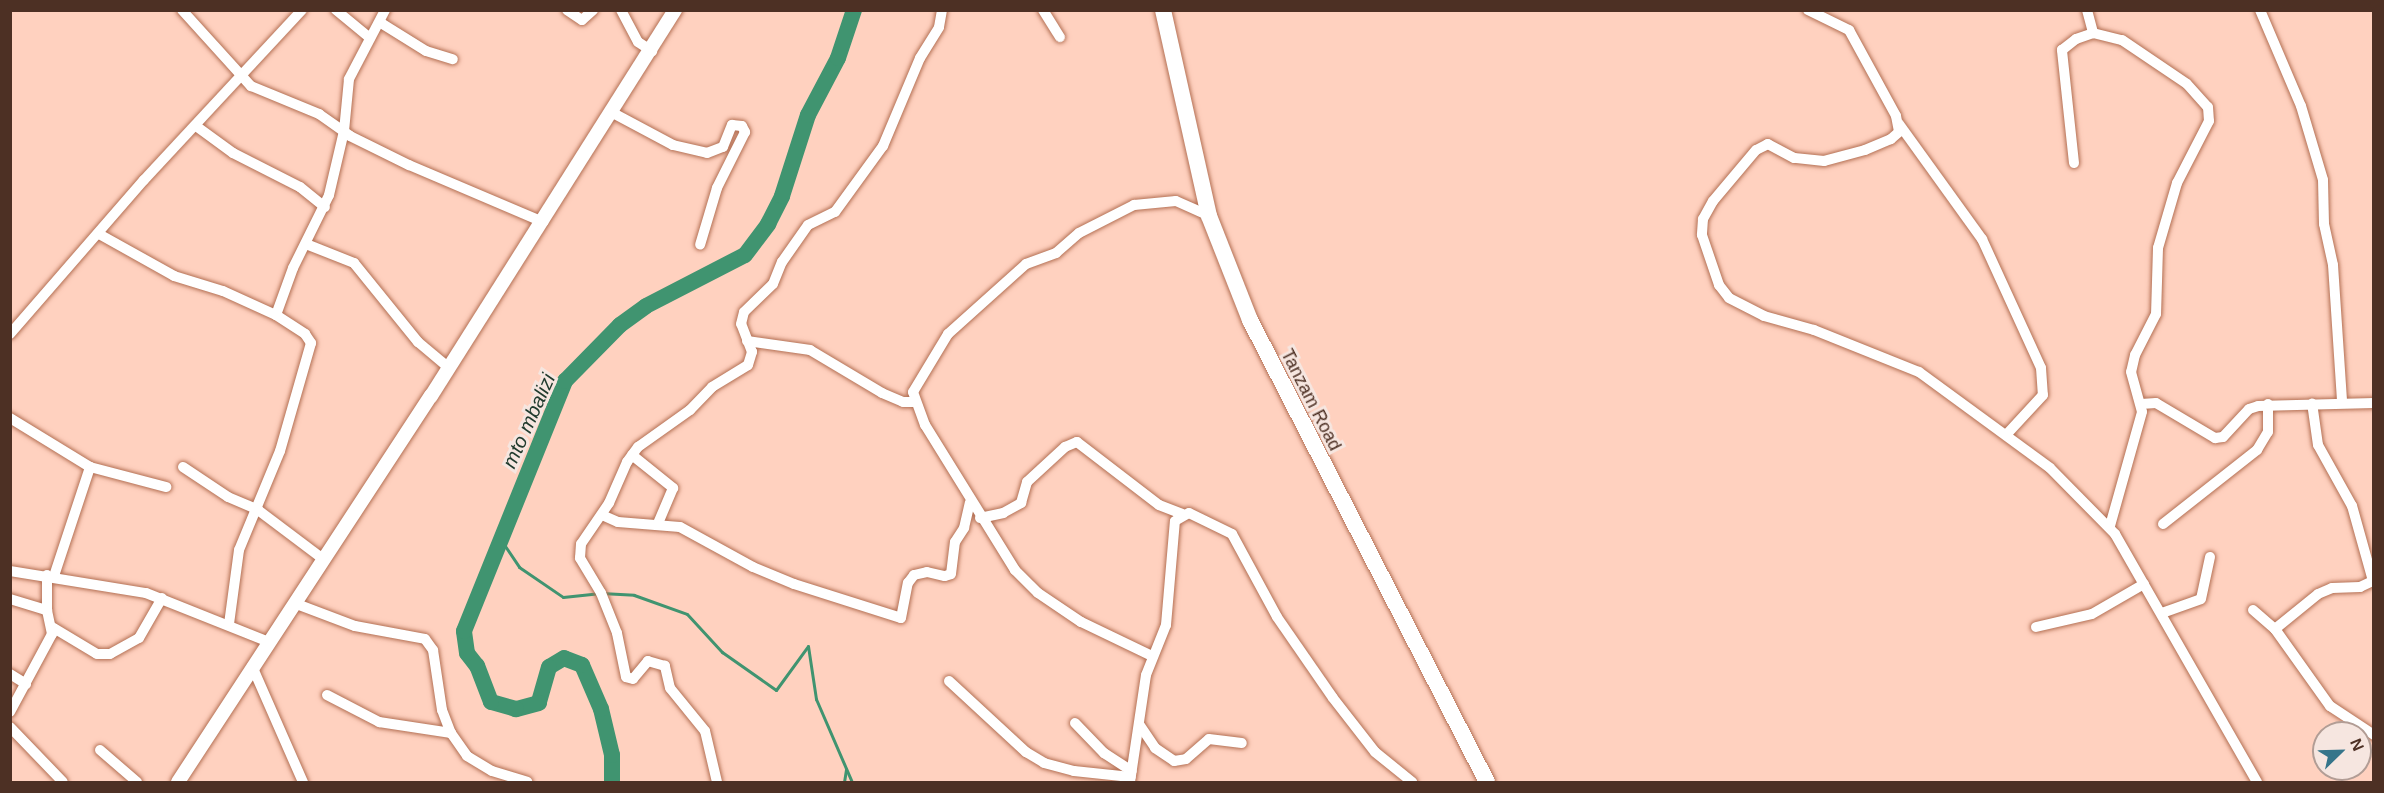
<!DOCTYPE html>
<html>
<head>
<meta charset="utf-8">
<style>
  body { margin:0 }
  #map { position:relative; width:2384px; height:793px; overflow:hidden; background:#ffd1bf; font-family:Arial,sans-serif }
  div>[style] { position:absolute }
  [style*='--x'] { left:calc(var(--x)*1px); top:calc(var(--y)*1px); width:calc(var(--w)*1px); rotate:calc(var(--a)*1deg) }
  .stream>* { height:3px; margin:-1.5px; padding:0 1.5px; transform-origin:1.5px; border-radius:1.5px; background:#409470 }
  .river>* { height:16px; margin:-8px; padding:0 8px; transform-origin:8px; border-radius:8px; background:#409470 }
  .roads { filter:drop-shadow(0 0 2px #b47054) drop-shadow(0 0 2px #b47054) }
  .minor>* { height:10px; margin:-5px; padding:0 5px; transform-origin:5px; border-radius:5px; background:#fff }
  .major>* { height:14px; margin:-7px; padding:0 7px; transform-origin:7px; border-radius:7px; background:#fff }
  .highway>* { height:16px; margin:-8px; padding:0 8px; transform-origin:8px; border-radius:8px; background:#fff }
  span { translate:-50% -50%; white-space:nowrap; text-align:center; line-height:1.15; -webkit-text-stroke:6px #f6e6e0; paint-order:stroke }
  .street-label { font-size:18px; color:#4d3024 }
  .water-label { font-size:20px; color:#213b2e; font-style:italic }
  .frame { position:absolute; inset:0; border:12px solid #4d3024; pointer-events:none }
  .north { position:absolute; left:2312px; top:721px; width:60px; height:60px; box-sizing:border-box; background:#f6e6e0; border:2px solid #b29d95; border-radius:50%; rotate:67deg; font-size:16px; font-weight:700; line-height:24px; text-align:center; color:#4d3024 }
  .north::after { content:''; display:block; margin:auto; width:21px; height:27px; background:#36758a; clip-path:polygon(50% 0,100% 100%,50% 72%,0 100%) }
</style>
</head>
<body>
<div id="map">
  <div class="stream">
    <i style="--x:499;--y:537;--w:36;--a:56"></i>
    <i style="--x:519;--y:567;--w:53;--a:34.3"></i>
    <i style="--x:563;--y:597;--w:38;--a:-6"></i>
    <i style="--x:601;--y:593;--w:33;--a:3"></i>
    <i style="--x:634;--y:595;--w:56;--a:19.7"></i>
    <i style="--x:687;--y:614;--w:52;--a:47.4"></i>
    <i style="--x:722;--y:652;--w:66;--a:35.1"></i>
    <i style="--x:776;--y:690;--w:54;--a:-54"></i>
    <i style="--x:808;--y:646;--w:54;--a:81.4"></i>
    <i style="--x:816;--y:699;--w:90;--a:66.6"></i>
    <i style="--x:844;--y:782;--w:13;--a:-81"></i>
  </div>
  <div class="river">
    <i style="--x:612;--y:782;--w:27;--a:-90"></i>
    <i style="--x:612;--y:755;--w:47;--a:-103.4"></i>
    <i style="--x:601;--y:709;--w:48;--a:-113.4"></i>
    <i style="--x:582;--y:665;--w:19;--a:-159"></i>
    <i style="--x:564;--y:658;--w:17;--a:149"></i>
    <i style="--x:549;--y:667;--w:37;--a:106"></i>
    <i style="--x:539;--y:703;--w:24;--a:165"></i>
    <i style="--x:516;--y:709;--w:26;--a:-164"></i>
    <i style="--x:491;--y:702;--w:39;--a:-111"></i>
    <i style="--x:477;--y:666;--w:16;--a:-128"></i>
    <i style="--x:467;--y:653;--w:22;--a:-98"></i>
    <i style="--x:464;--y:631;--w:270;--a:-68"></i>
    <i style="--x:565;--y:381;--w:78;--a:-45.5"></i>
    <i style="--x:620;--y:325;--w:32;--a:-36"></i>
    <i style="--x:646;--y:306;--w:111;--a:-27.3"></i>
    <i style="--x:745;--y:255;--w:39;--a:-53"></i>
    <i style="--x:768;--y:224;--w:31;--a:-63"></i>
    <i style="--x:782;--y:196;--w:85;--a:-72.2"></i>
    <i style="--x:808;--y:115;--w:64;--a:-62.2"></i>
    <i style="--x:838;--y:58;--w:51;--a:-71.6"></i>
  </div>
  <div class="roads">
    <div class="minor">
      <i style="--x:182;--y:10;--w:103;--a:47.8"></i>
      <i style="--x:251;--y:86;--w:74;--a:22.4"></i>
      <i style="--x:319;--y:114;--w:38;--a:35"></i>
      <i style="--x:350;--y:136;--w:66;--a:26.2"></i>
      <i style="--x:409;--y:165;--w:146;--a:23"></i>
      <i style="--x:336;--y:10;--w:44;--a:39.5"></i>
      <i style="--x:567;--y:10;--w:18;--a:34"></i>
      <i style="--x:582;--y:20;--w:15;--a:-42"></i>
      <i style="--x:621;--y:10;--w:36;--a:62"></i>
      <i style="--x:638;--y:42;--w:17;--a:33"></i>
      <i style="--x:1043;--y:10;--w:32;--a:58"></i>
      <i style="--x:1808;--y:10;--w:46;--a:26"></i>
      <i style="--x:1849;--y:30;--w:98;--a:61.3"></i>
      <i style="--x:1896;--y:116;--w:16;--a:79"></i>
      <i style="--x:1899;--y:132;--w:11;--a:139"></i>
      <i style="--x:1891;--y:139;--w:28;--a:157"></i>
      <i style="--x:1865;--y:150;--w:42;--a:165"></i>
      <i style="--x:1824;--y:161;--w:30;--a:-174"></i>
      <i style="--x:1794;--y:158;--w:30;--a:-152"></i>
      <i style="--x:1768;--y:144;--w:13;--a:153"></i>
      <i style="--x:1756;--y:150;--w:67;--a:130.1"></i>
      <i style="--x:1713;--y:201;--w:21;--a:119"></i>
      <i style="--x:1703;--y:219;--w:16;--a:94"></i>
      <i style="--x:1702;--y:235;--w:53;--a:71.2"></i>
      <i style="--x:1719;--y:285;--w:16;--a:52"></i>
      <i style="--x:1729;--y:298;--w:39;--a:27"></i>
      <i style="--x:1764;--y:316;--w:52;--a:15.6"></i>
      <i style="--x:1814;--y:330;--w:113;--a:21.8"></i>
      <i style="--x:1919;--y:372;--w:162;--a:36.2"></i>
      <i style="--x:2050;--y:468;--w:93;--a:45.4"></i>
      <i style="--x:2115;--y:534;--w:286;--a:60.2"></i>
      <i style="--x:2087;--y:10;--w:24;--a:75"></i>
      <i style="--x:2260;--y:10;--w:104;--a:66.9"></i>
      <i style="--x:2301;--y:106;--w:77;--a:73.4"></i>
      <i style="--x:2323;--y:180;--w:44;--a:88.7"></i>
      <i style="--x:2324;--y:224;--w:42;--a:77.6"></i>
      <i style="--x:2333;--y:265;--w:136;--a:86.2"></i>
      <i style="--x:381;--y:23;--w:53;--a:31.9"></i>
      <i style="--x:426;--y:51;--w:28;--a:17"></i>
      <i style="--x:613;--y:113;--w:68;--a:28.1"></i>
      <i style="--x:673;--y:145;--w:35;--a:13"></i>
      <i style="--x:707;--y:153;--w:17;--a:-21"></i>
      <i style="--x:723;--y:147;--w:24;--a:-68"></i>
      <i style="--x:732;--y:125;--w:10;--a:6"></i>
      <i style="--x:742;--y:126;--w:7;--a:63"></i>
      <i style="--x:745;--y:132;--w:63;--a:116.6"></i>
      <i style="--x:717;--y:188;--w:59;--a:106.6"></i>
      <i style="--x:1899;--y:124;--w:142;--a:54.2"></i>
      <i style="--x:1982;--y:239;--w:142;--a:65.4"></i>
      <i style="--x:2041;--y:368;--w:27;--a:86"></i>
      <i style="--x:2043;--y:395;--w:53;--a:132.7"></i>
      <i style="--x:196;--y:126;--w:46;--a:36.1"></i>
      <i style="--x:233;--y:153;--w:75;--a:26.9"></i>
      <i style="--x:300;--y:187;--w:32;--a:39"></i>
      <i style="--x:2074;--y:163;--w:114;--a:-96.1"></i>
      <i style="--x:2062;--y:50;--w:18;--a:-38"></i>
      <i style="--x:2076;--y:39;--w:18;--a:-19"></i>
      <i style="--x:2093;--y:33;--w:30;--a:14"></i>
      <i style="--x:2122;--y:40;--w:78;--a:34.1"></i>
      <i style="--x:2187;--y:84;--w:31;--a:48"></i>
      <i style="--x:2208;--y:107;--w:14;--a:86"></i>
      <i style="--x:2209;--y:121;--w:70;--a:117.3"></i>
      <i style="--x:2177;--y:183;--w:68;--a:106.3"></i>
      <i style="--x:2158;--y:248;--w:66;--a:91.7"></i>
      <i style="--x:2156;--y:314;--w:46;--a:117.1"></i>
      <i style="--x:2135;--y:355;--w:17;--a:103"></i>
      <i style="--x:2131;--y:372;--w:41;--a:74.6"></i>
      <i style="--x:2142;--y:412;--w:118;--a:105.7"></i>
      <i style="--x:99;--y:234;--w:86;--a:29.2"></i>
      <i style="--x:174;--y:276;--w:51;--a:17"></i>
      <i style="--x:223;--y:291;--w:58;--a:24.4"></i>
      <i style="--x:276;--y:315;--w:35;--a:33"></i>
      <i style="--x:305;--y:334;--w:11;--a:56"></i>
      <i style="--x:311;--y:343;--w:112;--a:106"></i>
      <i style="--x:280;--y:451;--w:107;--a:112.5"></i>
      <i style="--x:239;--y:550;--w:75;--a:97.7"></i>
      <i style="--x:306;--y:244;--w:52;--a:21.6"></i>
      <i style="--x:354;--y:263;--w:102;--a:51"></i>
      <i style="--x:418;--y:342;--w:40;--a:40"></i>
      <i style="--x:276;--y:315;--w:50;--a:-70.1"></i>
      <i style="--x:293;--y:268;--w:81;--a:-63.7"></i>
      <i style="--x:329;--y:195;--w:66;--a:-76.8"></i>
      <i style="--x:344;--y:131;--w:52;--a:-84.5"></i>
      <i style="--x:349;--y:79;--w:78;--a:-62.4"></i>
      <i style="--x:10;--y:334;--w:204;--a:-49"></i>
      <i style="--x:144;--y:180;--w:232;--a:-47.1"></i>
      <i style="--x:747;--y:341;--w:64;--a:8.1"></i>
      <i style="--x:810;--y:350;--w:84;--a:30.8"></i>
      <i style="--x:882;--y:393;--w:23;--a:23"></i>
      <i style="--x:903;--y:402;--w:12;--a:0"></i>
      <i style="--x:2141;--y:404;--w:15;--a:-4"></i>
      <i style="--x:2156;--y:403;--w:69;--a:30.7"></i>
      <i style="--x:2215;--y:438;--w:8;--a:-7"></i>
      <i style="--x:2223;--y:437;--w:38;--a:-47"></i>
      <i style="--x:2249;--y:409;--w:9;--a:-18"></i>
      <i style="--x:2258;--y:406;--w:116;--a:-1.5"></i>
      <i style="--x:10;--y:418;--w:94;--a:31.5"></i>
      <i style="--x:90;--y:467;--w:79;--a:14.7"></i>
      <i style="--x:632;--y:455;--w:53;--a:38.8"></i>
      <i style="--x:673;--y:488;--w:38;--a:113"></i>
      <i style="--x:183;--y:467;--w:54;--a:33.7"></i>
      <i style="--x:228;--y:497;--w:33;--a:23"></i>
      <i style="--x:258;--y:510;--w:81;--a:37"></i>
      <i style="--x:602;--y:515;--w:17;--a:24"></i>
      <i style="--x:618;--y:522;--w:62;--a:4.6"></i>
      <i style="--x:680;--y:527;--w:83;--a:28.7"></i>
      <i style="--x:753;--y:567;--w:44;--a:22.5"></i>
      <i style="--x:794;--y:584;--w:112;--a:17.6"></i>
      <i style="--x:901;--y:618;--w:36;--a:-79"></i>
      <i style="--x:908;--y:583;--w:10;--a:-53"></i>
      <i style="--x:914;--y:575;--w:13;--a:-13"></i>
      <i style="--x:927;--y:572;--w:18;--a:13"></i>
      <i style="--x:945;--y:576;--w:6;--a:-18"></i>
      <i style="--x:951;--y:574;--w:32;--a:-83"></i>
      <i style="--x:955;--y:542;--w:17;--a:-57"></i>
      <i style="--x:964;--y:528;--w:26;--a:-77"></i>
      <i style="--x:980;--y:518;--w:24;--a:-12"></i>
      <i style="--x:1003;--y:513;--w:21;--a:-29"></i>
      <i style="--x:1021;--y:503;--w:22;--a:-74"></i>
      <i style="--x:1027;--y:482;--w:52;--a:-42.6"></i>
      <i style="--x:1065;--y:447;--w:13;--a:-23"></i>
      <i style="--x:1077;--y:442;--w:103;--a:37.5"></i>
      <i style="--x:1159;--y:505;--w:25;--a:21"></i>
      <i style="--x:2163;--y:524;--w:120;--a:-38.2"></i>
      <i style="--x:2257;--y:450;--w:21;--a:-59"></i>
      <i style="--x:2268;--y:432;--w:28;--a:-90"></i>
      <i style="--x:10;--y:571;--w:138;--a:9.2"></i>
      <i style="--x:146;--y:593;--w:132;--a:21.7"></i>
      <i style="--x:54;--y:576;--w:115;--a:-71.7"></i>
      <i style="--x:10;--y:599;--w:39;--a:17"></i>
      <i style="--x:294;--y:603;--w:65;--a:20.7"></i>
      <i style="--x:355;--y:626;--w:71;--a:10.5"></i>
      <i style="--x:425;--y:639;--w:14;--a:54"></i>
      <i style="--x:433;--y:650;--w:61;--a:81.5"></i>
      <i style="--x:442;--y:710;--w:25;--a:69"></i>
      <i style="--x:451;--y:733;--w:28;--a:55"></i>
      <i style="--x:467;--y:756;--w:29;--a:31"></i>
      <i style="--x:492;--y:771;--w:37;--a:17"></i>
      <i style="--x:2253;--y:610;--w:29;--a:41"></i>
      <i style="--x:2275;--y:629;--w:95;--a:54.5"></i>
      <i style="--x:2330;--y:706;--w:53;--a:33.4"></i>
      <i style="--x:2162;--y:613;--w:41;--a:-19.7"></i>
      <i style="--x:2201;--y:599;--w:43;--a:-77.9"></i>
      <i style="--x:52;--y:627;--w:52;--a:31"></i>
      <i style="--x:97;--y:654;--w:13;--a:0"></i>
      <i style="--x:110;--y:654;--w:33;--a:-29"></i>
      <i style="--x:139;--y:638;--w:46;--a:-60.1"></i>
      <i style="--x:2036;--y:627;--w:57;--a:-13.1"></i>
      <i style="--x:2092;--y:614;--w:60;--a:-30"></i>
      <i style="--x:2275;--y:629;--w:55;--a:-39.1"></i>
      <i style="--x:2318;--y:594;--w:15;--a:-23"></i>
      <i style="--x:2332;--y:588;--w:28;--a:-2"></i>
      <i style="--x:2360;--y:587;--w:14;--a:-25"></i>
      <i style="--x:2373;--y:581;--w:78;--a:-105.6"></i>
      <i style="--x:2352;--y:506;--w:70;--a:-119.1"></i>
      <i style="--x:2318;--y:445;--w:42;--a:-98.1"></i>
      <i style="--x:1152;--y:656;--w:79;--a:-154.4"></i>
      <i style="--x:1081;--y:622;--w:52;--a:-146"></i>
      <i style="--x:1038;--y:593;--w:33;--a:-135"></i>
      <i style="--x:1015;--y:570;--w:171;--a:-121.8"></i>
      <i style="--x:925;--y:425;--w:35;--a:-110"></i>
      <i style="--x:913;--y:392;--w:68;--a:-58.9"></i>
      <i style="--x:948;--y:334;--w:105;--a:-41.9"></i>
      <i style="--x:1026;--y:264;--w:32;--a:-20"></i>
      <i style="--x:1056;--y:253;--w:30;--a:-41"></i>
      <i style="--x:1079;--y:233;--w:62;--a:-27"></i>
      <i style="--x:1134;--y:205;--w:42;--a:-5.4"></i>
      <i style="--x:1176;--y:201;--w:36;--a:24"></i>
      <i style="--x:252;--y:666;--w:127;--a:66.3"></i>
      <i style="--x:10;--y:674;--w:19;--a:32"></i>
      <i style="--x:949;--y:681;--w:105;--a:42.7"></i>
      <i style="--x:1026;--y:752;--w:21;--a:31"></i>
      <i style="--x:1044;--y:763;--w:31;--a:15"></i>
      <i style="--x:1074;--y:771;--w:57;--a:6"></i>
      <i style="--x:327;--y:695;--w:59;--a:27.4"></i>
      <i style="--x:379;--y:722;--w:73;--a:8.7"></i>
      <i style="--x:10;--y:712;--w:89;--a:-61.7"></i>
      <i style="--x:52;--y:634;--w:25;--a:-102"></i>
      <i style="--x:47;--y:610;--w:35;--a:-90"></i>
      <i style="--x:1075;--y:723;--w:42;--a:46"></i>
      <i style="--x:1104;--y:753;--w:33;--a:33"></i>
      <i style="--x:1139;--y:724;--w:29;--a:56"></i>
      <i style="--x:1155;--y:748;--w:23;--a:34"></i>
      <i style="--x:1174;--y:761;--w:12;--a:-9"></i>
      <i style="--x:1186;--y:759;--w:30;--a:-41"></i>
      <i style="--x:1209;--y:739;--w:33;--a:7"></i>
      <i style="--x:10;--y:727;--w:76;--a:46.1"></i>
      <i style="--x:100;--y:750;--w:49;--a:40.9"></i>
      <i style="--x:717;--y:782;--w:52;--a:-103.2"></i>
      <i style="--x:705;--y:731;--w:55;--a:-129.1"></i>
      <i style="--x:670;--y:688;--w:23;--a:-103"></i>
      <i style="--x:665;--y:666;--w:18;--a:-164"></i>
      <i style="--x:648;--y:661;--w:23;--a:130"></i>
      <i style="--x:633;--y:679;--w:7;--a:-164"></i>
      <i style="--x:626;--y:677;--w:45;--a:-101.6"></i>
      <i style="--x:617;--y:633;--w:43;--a:-111.8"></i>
      <i style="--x:601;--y:593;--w:41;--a:-121"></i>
      <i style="--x:580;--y:558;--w:14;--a:-86"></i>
      <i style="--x:581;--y:544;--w:50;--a:-55.7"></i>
      <i style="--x:609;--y:503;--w:45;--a:-66.3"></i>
      <i style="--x:627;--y:462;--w:19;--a:-54"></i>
      <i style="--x:638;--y:447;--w:64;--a:-35.4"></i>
      <i style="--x:690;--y:410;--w:32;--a:-46"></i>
      <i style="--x:712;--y:387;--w:42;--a:-31.4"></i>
      <i style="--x:748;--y:365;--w:14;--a:-73"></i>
      <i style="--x:752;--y:352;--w:30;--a:-111"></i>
      <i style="--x:741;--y:324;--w:12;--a:-76"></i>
      <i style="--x:744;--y:312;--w:40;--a:-44"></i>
      <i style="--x:773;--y:284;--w:24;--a:-68"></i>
      <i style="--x:782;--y:262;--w:45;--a:-54.9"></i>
      <i style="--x:808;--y:225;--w:30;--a:-26"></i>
      <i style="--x:835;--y:212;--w:82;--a:-54"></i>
      <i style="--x:883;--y:146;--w:95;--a:-67.2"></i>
      <i style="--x:920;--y:58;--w:36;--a:-58"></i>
      <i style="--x:939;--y:27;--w:17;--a:-80"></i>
      <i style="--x:1130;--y:782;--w:108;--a:-81.5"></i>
      <i style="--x:1146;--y:675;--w:54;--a:-68.2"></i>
      <i style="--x:1166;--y:625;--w:104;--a:-85.1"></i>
      <i style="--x:1175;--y:521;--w:16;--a:-30"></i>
      <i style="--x:1189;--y:513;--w:48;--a:26"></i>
      <i style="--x:1232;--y:534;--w:94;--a:61.5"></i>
      <i style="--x:1277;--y:617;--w:98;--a:55.3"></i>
      <i style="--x:1333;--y:698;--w:68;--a:52.1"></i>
      <i style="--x:1375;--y:752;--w:48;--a:39"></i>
    </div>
    <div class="major">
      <i style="--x:178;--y:782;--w:462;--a:-56.8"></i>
      <i style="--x:431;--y:396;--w:457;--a:-57.7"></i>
    </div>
    <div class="highway">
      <i style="--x:1163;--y:10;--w:211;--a:77.4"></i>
      <i style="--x:1209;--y:216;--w:112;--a:68.5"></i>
      <i style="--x:1250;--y:320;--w:519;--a:62.84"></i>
    </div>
  </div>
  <div class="street-label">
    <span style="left:1311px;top:400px;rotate:63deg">Tanzam Road</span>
  </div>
  <div class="water-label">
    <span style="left:529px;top:421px;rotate:-66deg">mto mbalizi</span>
  </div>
  <div class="frame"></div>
  <div class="north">N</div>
</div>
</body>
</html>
